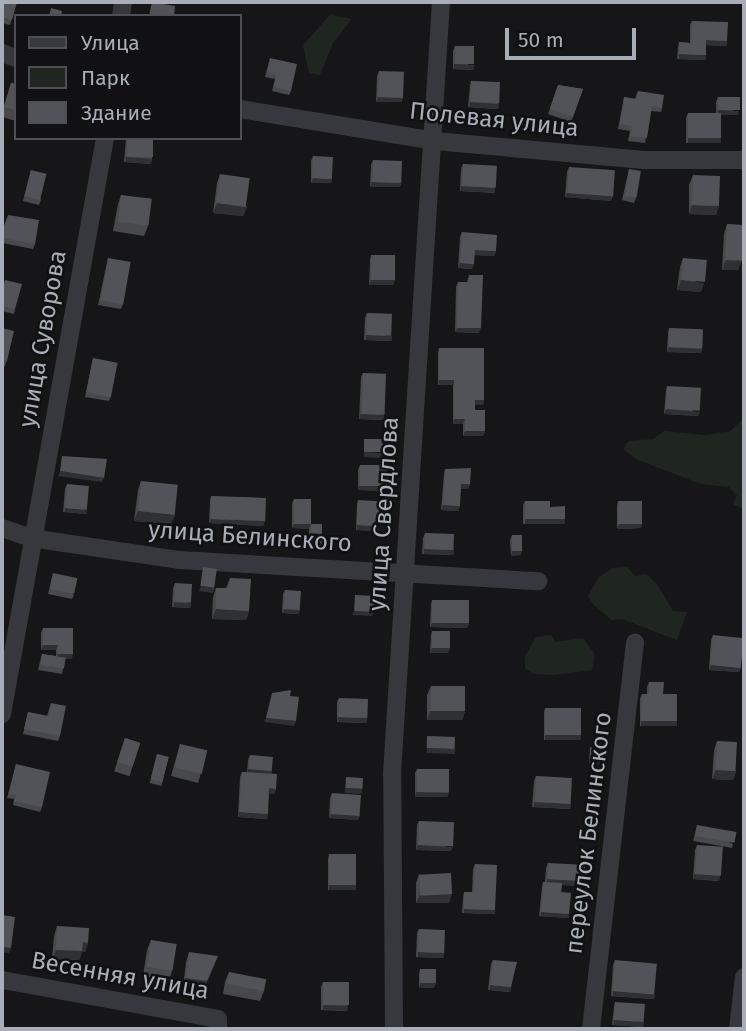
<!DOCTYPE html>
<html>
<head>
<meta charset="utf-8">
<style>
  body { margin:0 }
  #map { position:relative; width:746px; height:1031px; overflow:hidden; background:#161618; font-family:"Fira Sans",sans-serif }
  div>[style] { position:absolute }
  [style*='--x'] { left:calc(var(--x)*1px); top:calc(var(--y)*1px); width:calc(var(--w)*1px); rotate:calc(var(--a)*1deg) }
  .green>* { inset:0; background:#1e261f }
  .minor>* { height:18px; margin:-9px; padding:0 9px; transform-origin:9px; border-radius:9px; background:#37383d }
  .wall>* { inset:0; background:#47494d; transform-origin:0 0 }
  .shaded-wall>* { inset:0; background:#2f3033; transform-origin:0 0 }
  .building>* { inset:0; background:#525359; transform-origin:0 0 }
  span { translate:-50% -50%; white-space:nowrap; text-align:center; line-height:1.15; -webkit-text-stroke:5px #111113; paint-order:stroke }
  .street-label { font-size:24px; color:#a8adb8 }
  .frame { position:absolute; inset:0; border:4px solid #a8adb8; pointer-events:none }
  .legend { position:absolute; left:14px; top:14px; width:228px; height:126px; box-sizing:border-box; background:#111113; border:2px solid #4d4f55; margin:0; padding:9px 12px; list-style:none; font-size:21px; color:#a8adb8 }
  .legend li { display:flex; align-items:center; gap:14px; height:35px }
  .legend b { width:35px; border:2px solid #4d4f55 }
  .scale { position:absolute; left:505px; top:28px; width:131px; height:32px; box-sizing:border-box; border:4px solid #a8adb8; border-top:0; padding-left:9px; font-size:21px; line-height:24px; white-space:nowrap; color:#a8adb8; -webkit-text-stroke:5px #111113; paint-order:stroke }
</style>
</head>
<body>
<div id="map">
  <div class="green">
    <i style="clip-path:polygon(330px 15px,352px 19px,333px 43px,320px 75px,309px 73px,303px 45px)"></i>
    <i style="clip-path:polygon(744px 418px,744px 509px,733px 504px,737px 495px,729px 487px,701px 484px,638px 460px,623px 449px,629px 441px,653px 439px,664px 431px,706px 435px,730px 431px)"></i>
    <i style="clip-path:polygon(627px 567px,635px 576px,646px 574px,657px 584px,673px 611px,687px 612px,677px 640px,622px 619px,611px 620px,593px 604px,588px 596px,599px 577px,613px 568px)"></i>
    <i style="clip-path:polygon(551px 635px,555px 642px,583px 638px,595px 654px,592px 670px,554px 675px,533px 674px,525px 668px,525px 656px,536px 637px)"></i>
  </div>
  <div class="minor">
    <i style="--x:121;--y:16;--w:14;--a:-82"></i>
    <i style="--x:2;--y:53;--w:15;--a:20"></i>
    <i style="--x:240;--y:109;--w:198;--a:9.3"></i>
    <i style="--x:435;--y:141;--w:210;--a:5.2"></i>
    <i style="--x:644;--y:160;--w:100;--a:0"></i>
    <i style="--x:2;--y:528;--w:31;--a:19"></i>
    <i style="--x:31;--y:538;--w:151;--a:8.4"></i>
    <i style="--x:180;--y:560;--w:359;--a:3.4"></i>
    <i style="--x:2;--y:714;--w:585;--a:-79.86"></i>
    <i style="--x:2;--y:980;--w:219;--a:10.2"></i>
    <i style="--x:218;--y:1019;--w:10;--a:90"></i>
    <i style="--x:394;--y:1029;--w:255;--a:-90.4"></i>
    <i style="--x:392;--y:774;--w:774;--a:-86.37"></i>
    <i style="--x:591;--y:1029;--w:389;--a:-83.5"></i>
    <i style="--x:738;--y:1029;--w:52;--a:-83.4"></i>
  </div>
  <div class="wall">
    <i style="clip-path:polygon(2px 2px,17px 2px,10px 25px,2px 23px)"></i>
    <i style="clip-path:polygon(692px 21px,727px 41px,726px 46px,706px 45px,704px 60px,677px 59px,678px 47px,679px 42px,690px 43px,690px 25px)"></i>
    <i style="clip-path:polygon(455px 46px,472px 70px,453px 69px,453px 51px)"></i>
    <i style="clip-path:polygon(270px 58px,291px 91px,289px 95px,272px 91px,275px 79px,265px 77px)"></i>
    <i style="clip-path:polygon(379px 71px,403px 98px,401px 102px,376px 102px,377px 76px)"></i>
    <i style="clip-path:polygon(471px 81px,499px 104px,497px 109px,468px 107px,470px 85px)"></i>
    <i style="clip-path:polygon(11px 83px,16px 84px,16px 121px,2px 117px,2px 112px)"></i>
    <i style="clip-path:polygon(558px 85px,583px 89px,571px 122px,548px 114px)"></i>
    <i style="clip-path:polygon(638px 91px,662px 108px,661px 112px,651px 111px,645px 143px,628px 141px,630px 131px,618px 129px,624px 97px,635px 99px)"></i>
    <i style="clip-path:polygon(718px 97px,738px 115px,721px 115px,721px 138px,719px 143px,686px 143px,686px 118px,688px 113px,716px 113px,716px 102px)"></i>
    <i style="clip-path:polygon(126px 138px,153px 138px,152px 159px,150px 164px,124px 162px)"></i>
    <i style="clip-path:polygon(313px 156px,332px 179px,331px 183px,311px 183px,311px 161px)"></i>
    <i style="clip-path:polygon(373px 160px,400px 187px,370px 187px,371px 165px)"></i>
    <i style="clip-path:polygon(463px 164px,495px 188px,494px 193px,460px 191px,461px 169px)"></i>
    <i style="clip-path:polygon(569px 167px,613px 196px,611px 201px,565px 197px,567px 172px)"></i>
    <i style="clip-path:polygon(629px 169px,636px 198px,634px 203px,622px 200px)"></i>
    <i style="clip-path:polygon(31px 170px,41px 200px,39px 205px,23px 201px)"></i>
    <i style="clip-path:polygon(220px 174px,247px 207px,243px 216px,213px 213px,217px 183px)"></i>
    <i style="clip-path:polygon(693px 175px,719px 206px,716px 215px,689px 214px,689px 185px)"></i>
    <i style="clip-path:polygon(121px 195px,148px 226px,144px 236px,113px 231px,118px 204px)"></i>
    <i style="clip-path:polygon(727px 224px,738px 270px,722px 270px,724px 234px)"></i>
    <i style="clip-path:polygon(2px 231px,35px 244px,33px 249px,2px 243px)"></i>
    <i style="clip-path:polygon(462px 232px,496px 251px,494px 256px,474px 255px,474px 264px,472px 269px,458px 268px,460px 237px)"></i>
    <i style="clip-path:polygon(371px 255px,395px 280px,393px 285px,369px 285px,370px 260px)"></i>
    <i style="clip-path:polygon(108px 258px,123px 304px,121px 309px,98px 305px)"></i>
    <i style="clip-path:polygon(683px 258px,701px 292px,677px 290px,680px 267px)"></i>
    <i style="clip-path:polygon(469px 275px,479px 333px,455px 332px,456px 287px,458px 282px,467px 282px)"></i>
    <i style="clip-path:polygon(5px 280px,15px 309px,14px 314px,2px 311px,2px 287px,3px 288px)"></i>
    <i style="clip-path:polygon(367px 313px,390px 341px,364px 340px,365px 318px)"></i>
    <i style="clip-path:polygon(2px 328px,7px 361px,3px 370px,2px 370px)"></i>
    <i style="clip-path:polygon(669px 328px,702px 349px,701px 353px,667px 352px,668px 333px)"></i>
    <i style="clip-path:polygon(439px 348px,484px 400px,483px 405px,475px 405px,475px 410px,485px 431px,483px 436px,463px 436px,463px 424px,453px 424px,453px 385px,438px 385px,438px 353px)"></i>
    <i style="clip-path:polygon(93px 358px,111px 396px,109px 401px,85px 397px)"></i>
    <i style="clip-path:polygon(363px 373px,382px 420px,359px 419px,361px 377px)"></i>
    <i style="clip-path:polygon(667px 386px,698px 416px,664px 414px,666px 390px)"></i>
    <i style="clip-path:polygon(360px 465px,385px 491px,358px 490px,358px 470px)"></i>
    <i style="clip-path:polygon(445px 469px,470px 484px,468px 489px,461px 489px,458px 511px,441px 510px,444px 474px)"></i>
    <i style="clip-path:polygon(141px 481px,175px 515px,171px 524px,134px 521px,138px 490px)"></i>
    <i style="clip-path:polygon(67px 484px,86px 514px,63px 512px,65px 489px)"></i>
    <i style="clip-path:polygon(211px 496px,265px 521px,263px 526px,209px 523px,210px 501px)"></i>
    <i style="clip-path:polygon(294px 499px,322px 543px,320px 548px,309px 548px,309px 529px,292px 528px,292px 504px)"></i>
    <i style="clip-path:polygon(358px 500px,377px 531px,356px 530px,357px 504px)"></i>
    <i style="clip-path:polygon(525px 501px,550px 507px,565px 519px,563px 524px,523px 524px,523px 505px)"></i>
    <i style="clip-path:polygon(618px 501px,642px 523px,641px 528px,617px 529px,617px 506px)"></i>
    <i style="clip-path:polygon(425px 533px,454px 550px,452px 555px,422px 554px,423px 538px)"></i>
    <i style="clip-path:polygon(512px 535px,521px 555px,511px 556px,510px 540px)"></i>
    <i style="clip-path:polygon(53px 573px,74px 595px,72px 599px,48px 594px)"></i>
    <i style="clip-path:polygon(230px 578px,249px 611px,246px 620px,212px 619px,213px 597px,216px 588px,226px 588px)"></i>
    <i style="clip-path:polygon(175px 583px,190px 608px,172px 607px,173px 588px)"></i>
    <i style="clip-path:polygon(285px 590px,299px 614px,282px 613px,283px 594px)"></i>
    <i style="clip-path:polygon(432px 600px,469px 623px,467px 628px,430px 627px,431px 604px)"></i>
    <i style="clip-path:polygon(43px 628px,72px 659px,65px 659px,62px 674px,38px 670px,42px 654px,56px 656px,56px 650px,41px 650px,41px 633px)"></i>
    <i style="clip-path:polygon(432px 631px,450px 648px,448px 653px,430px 653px,431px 635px)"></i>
    <i style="clip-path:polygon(713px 635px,741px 668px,739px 672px,709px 670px,711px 640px)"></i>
    <i style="clip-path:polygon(649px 682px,675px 726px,640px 726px,640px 698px,642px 694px,647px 694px,647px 687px)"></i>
    <i style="clip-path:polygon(431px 686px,465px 711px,462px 720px,427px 720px,427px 695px)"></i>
    <i style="clip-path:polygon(339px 698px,367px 718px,365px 723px,337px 722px,337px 702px)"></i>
    <i style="clip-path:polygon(51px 703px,60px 736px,58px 741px,23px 734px,28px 712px,47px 716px)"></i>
    <i style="clip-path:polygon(545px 708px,581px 735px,579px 740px,544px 740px,544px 712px)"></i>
    <i style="left:125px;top:738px;width:16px;height:35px;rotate:18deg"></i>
    <i style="clip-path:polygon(717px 741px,736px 771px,733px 780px,712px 779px,714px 750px)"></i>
    <i style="clip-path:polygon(180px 744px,201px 773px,198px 783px,171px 776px)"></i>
    <i style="left:157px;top:754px;width:12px;height:30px;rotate:14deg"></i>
    <i style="clip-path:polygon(250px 755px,272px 771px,271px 774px,276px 789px,274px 794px,269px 793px,266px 819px,238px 817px,240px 777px,242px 772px,247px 772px,248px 760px)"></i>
    <i style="clip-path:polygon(16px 764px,42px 807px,40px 812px,13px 805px,14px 799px,7px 798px)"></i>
    <i style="clip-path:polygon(417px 769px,449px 793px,447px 797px,415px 797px,415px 773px)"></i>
    <i style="clip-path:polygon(536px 776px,571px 804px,569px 809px,532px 807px,534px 781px)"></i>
    <i style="clip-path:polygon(332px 793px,360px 815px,358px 820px,329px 818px,330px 798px)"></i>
    <i style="clip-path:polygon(419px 821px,451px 851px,416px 850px,417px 825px)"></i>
    <i style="clip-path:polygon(697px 825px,733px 844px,732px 848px,693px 841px)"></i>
    <i style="clip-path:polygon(697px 845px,720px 876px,718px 881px,693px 879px,695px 850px)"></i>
    <i style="clip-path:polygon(329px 854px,354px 890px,328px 890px,328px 859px)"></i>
    <i style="clip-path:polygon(548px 863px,584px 881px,582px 886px,562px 885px,561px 892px,568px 918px,539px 916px,542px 887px,543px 882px,545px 882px,546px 868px)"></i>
    <i style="clip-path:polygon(475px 864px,495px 910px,493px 914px,462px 913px,463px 897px,464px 892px,472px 892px,473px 869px)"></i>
    <i style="clip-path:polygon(419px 874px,449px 903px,416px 903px,416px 883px)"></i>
    <i style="clip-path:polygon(57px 926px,88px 943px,85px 952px,82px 952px,79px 960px,52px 959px,54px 936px)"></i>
    <i style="clip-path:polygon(419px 929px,442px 958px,416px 957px,417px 933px)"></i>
    <i style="clip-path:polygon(151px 940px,172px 971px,169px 981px,143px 976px,147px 950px)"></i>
    <i style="clip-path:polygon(189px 952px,204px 990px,183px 988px,186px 962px)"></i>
    <i style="clip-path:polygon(493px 960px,511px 987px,509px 992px,488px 990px,491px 964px)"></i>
    <i style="clip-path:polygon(615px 960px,653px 999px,611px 996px,613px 965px)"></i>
    <i style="clip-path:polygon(420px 969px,434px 988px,419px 988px,419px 974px)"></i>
    <i style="clip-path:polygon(229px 972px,264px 991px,260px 1001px,223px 994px,225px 982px)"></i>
    <i style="clip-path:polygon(323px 982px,348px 1006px,346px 1011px,321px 1010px,321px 987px)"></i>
    <i style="clip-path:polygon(615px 1002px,642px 1027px,612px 1025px,614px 1006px)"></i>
  </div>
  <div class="shaded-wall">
    <i style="left:706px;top:40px;width:21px;height:5px;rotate:3deg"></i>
    <i style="left:679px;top:54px;width:27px;height:5px;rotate:2deg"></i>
    <i style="left:454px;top:64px;width:20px;height:5px;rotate:3deg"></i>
    <i style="clip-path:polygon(378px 97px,403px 98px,401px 102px,376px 102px)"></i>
    <i style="left:470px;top:102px;width:29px;height:5px;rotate:4deg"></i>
    <i style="clip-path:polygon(718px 110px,739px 111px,738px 115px,716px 115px)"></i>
    <i style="left:688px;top:138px;width:33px;height:5px"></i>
    <i style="left:126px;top:157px;width:26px;height:5px;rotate:4deg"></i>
    <i style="clip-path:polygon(313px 178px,332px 179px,331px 183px,311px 183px)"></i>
    <i style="clip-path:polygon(372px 182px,402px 183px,400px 187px,370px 187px)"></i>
    <i style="left:461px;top:186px;width:34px;height:5px;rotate:3deg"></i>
    <i style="clip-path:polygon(567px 193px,613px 196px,611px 201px,565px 197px)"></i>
    <i style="clip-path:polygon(217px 203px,247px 207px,243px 216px,213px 213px)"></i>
    <i style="clip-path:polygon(692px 205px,719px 206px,716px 215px,689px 214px)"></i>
    <i style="clip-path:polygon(475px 250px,496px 251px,494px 256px,473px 255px)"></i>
    <i style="clip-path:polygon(726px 260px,742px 261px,738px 270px,722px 270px)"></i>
    <i style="clip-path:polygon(460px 263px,474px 264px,472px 269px,458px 268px)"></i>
    <i style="clip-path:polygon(371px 280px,395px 280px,393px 285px,369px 285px)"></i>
    <i style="clip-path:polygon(681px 280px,704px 283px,701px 292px,677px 290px)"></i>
    <i style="clip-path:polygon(457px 328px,481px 328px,479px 333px,455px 332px)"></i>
    <i style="left:366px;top:335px;width:26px;height:5px;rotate:2deg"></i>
    <i style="clip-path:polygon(669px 347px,702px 349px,701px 353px,667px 352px)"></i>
    <i style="left:439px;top:380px;width:15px;height:5px"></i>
    <i style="clip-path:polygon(475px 400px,484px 400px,483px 405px,473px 405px)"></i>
    <i style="clip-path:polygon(666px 409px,700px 412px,698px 416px,664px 414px)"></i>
    <i style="left:360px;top:414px;width:24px;height:5px;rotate:2deg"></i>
    <i style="clip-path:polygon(454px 419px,465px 419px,463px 424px,453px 424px)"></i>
    <i style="clip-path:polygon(465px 431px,485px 431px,483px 436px,463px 436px)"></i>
    <i style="left:364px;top:452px;width:18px;height:5px;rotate:3deg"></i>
    <i style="clip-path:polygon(60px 471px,104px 478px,102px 482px,58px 476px)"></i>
    <i style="clip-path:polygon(461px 484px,470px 484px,468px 489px,460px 489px)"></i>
    <i style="clip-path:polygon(359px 486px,387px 486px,385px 491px,358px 490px)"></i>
    <i style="clip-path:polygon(443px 505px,460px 506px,458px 511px,441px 510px)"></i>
    <i style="left:65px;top:508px;width:22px;height:4px;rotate:5deg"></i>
    <i style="clip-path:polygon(138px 511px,175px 515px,171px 524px,134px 521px)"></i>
    <i style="clip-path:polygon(211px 519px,265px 521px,263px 526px,209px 523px)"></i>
    <i style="left:525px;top:519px;width:40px;height:5px"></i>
    <i style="clip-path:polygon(642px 523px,641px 528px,617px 529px,619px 524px)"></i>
    <i style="clip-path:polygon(294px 524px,311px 524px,309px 529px,292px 528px)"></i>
    <i style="left:357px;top:525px;width:22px;height:5px;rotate:3deg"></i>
    <i style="clip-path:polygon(311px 543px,322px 543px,320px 548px,309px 548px)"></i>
    <i style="left:424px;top:549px;width:30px;height:5px;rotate:2deg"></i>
    <i style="clip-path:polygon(512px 551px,522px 551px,521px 555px,511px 556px)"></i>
    <i style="clip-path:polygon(201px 586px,215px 588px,213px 593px,199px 591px)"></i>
    <i style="left:174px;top:602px;width:17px;height:5px;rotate:3deg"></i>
    <i style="clip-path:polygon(216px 609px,249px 611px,246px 620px,212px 619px)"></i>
    <i style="clip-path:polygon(284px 609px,300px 609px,299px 614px,282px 613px)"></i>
    <i style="clip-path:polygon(354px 611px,374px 612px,372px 616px,352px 615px)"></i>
    <i style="clip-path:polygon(432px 623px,469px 623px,467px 628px,430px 627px)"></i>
    <i style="clip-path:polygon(43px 645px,58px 645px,56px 650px,41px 650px)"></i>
    <i style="clip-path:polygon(432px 648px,450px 648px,448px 653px,430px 653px)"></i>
    <i style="clip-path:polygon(58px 654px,73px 654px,72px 659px,56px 659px)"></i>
    <i style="clip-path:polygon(711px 665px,741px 668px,739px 672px,709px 670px)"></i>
    <i style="clip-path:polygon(430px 711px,465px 711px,462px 720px,427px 720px)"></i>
    <i style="left:338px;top:717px;width:29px;height:5px;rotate:2deg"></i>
    <i style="clip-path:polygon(266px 718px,296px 721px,294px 726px,264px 722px)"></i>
    <i style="left:641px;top:721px;width:36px;height:5px"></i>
    <i style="left:545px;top:735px;width:36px;height:5px"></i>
    <i style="left:427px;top:748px;width:28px;height:5px;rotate:2deg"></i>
    <i style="left:589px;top:759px;width:18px;height:5px;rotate:3deg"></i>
    <i style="left:248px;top:769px;width:24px;height:5px;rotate:5deg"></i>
    <i style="clip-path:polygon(716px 770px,736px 771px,733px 780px,712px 779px)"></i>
    <i style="clip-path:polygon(269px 788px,276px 789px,274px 794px,268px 793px)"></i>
    <i style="left:345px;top:788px;width:17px;height:5px;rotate:3deg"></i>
    <i style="clip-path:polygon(416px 792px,449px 793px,447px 797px,415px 797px)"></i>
    <i style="left:534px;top:802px;width:37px;height:5px;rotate:3deg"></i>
    <i style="left:239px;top:812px;width:29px;height:5px;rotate:4deg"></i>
    <i style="clip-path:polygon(331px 814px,360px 815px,358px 820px,329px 818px)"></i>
    <i style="clip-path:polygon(418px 845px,453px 847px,451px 851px,416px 850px)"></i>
    <i style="left:694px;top:874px;width:26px;height:5px;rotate:4deg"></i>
    <i style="left:547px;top:879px;width:37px;height:5px;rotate:3deg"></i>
    <i style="left:329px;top:885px;width:27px;height:5px"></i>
    <i style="clip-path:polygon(420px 894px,452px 894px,449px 903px,416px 903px)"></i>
    <i style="left:464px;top:909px;width:31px;height:4px;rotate:2deg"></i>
    <i style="left:541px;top:912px;width:28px;height:4px;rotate:4deg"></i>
    <i style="clip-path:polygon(83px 942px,88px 943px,85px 952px,82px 952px,79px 960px,52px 959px,56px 950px)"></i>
    <i style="clip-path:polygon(2px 947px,11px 948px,9px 953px,2px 952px)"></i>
    <i style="left:418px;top:952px;width:26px;height:5px;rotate:2deg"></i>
    <i style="clip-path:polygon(218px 956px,204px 990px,183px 988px,186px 978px)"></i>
    <i style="clip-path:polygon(420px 983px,436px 983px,434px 988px,419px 988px)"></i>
    <i style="left:490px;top:985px;width:21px;height:5px;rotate:5deg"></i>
    <i style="left:613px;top:991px;width:42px;height:5px;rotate:4deg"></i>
    <i style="left:323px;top:1005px;width:25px;height:5px;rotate:2deg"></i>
    <i style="left:614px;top:1020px;width:30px;height:5px;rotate:4deg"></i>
  </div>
  <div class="building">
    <i style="clip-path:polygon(2px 2px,17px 2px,12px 20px,2px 17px)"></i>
    <i style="clip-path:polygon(152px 2px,175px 6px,174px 16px,149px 16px)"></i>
    <i style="clip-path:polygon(51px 8px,62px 11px,61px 16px,49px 16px)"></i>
    <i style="clip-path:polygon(692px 21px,728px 22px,727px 41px,706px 40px,706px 55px,679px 54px,679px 42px,691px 43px)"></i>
    <i style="left:455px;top:46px;width:19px;height:18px"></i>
    <i style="clip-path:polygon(270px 58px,297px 64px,291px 91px,274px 87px,276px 75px,267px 72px)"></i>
    <i style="left:379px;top:71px;width:25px;height:26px;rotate:2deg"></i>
    <i style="left:471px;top:81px;width:29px;height:21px;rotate:2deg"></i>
    <i style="clip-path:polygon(11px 83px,16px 84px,16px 110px,4px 107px)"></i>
    <i style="clip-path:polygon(558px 85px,583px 89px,573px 117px,550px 109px)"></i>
    <i style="clip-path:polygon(638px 91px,664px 95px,662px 108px,652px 106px,647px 138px,630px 136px,632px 126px,620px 124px,624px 97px,636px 99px)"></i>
    <i style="left:718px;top:97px;width:22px;height:13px"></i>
    <i style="left:688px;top:113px;width:33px;height:25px"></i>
    <i style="left:127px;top:138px;width:26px;height:19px"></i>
    <i style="left:313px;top:156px;width:20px;height:22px;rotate:3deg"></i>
    <i style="left:373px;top:160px;width:29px;height:22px;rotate:2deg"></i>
    <i style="left:463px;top:164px;width:34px;height:22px;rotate:3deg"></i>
    <i style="left:569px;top:167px;width:46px;height:26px;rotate:4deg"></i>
    <i style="left:629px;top:169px;width:12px;height:27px;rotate:9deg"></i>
    <i style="left:31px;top:170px;width:16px;height:27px;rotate:14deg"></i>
    <i style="left:220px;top:174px;width:30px;height:29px;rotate:8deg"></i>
    <i style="left:693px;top:175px;width:27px;height:30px;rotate:2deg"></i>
    <i style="left:121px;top:195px;width:31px;height:27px;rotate:7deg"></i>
    <i style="clip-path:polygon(8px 215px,39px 220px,35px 244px,2px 238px,2px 231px)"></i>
    <i style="left:727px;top:224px;width:17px;height:36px;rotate:3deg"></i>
    <i style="clip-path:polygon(462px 232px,497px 235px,496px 251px,475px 250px,474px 264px,460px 263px)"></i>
    <i style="left:371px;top:255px;width:24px;height:25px"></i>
    <i style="left:108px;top:258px;width:23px;height:43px;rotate:10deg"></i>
    <i style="left:683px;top:258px;width:24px;height:22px;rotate:5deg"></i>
    <i style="clip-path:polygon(469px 275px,483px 275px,481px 328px,457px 328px,458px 282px,469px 282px)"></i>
    <i style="clip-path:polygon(5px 280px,22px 284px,15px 309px,2px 306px,2px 287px,3px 288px)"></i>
    <i style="left:367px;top:313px;width:25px;height:22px;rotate:2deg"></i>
    <i style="clip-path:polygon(2px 328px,14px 331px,7px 361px,2px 360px)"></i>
    <i style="left:669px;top:328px;width:34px;height:19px;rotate:2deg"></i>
    <i style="clip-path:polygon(439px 348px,484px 348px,484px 400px,475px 400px,475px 410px,485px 410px,485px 431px,465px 431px,465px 419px,454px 419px,454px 380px,439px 380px)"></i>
    <i style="left:93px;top:358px;width:25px;height:35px;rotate:11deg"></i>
    <i style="left:363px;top:373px;width:23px;height:41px;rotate:2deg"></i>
    <i style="left:667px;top:386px;width:34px;height:23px;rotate:3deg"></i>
    <i style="left:364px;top:439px;width:19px;height:13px"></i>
    <i style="clip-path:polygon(62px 456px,107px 459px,104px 478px,60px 471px)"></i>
    <i style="left:360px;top:465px;width:27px;height:21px"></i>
    <i style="clip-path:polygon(471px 468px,470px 484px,461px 484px,460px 506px,443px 505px,445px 469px)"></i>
    <i style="left:141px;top:481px;width:37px;height:30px;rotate:6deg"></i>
    <i style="left:67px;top:484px;width:22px;height:24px;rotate:5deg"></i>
    <i style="left:211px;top:496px;width:55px;height:23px;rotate:2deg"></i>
    <i style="clip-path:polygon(294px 499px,311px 499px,311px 524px,322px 524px,322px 543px,311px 543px,311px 524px,294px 524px)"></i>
    <i style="left:358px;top:500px;width:22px;height:25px;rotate:3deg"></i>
    <i style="clip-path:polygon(525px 501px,550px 501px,550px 507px,565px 506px,565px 519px,525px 519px)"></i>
    <i style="left:618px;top:501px;width:24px;height:23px"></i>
    <i style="left:425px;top:533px;width:29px;height:16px;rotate:2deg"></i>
    <i style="left:512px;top:535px;width:10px;height:16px"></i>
    <i style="left:203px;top:567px;width:14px;height:19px;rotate:8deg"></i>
    <i style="left:53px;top:573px;width:25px;height:16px;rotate:12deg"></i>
    <i style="clip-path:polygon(230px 578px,251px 579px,249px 611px,216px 609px,216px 588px,229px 588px)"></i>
    <i style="left:175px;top:583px;width:17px;height:19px;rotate:3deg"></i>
    <i style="left:285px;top:590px;width:16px;height:19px;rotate:4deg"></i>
    <i style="left:355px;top:595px;width:20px;height:16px;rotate:3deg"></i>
    <i style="left:432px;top:600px;width:37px;height:23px"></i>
    <i style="clip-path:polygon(43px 628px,73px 628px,73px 654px,58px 654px,58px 645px,43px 645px)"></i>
    <i style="left:432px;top:631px;width:18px;height:17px"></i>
    <i style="left:713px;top:635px;width:31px;height:30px;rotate:6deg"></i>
    <i style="left:42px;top:654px;width:24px;height:11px;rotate:9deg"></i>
    <i style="clip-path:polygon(649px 682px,664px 682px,663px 694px,677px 694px,677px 721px,641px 721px,642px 694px,649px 694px)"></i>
    <i style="left:431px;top:686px;width:34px;height:25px"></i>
    <i style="clip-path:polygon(291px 690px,290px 696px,299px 697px,296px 721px,266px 718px,272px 693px)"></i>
    <i style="left:339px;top:698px;width:29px;height:19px;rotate:2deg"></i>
    <i style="clip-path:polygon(51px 703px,66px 706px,60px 736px,24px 729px,28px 712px,48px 716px)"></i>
    <i style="left:545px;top:708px;width:36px;height:27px"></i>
    <i style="left:427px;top:736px;width:28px;height:12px;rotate:2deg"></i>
    <i style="left:125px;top:738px;width:16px;height:25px;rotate:18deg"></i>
    <i style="left:717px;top:741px;width:20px;height:29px;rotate:3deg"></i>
    <i style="left:180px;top:744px;width:28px;height:24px;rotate:13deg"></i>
    <i style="left:590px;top:747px;width:18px;height:12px;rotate:3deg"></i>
    <i style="left:157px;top:754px;width:12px;height:26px;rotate:14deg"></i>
    <i style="left:250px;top:755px;width:23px;height:14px;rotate:5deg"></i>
    <i style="clip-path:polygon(16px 764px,50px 772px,42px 807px,14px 801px,16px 795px,9px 793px)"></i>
    <i style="left:417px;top:769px;width:32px;height:23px"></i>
    <i style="clip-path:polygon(242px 772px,277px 774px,276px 789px,269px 788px,268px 814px,239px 812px)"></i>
    <i style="left:536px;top:776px;width:36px;height:26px;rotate:3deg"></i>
    <i style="left:346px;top:777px;width:17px;height:11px;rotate:3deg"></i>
    <i style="left:332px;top:793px;width:29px;height:21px;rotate:4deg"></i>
    <i style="left:419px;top:821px;width:35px;height:24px;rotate:2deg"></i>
    <i style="left:697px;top:825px;width:40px;height:11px;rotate:10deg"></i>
    <i style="left:697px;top:845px;width:26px;height:29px;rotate:4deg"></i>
    <i style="left:329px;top:854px;width:27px;height:31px"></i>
    <i style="left:548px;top:863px;width:37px;height:16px;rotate:3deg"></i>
    <i style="clip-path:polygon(475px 864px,497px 865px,495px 910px,464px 909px,464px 892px,474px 892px)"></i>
    <i style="left:451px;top:873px;width:21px;height:32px;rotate:87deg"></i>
    <i style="clip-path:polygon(543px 882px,562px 883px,561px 892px,571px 893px,569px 914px,541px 912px)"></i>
    <i style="clip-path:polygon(2px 915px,15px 917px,11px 948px,2px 947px)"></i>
    <i style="clip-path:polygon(57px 926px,89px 928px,88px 943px,83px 942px,82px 951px,56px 950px)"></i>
    <i style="left:419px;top:929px;width:26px;height:23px;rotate:2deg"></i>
    <i style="left:151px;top:940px;width:26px;height:27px;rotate:9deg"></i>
    <i style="clip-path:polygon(189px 952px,218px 956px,207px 981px,186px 978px)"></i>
    <i style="clip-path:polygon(493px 960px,517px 962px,511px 987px,490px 985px)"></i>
    <i style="left:615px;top:960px;width:42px;height:31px;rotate:5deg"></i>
    <i style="left:420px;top:969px;width:16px;height:14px"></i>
    <i style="left:229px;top:972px;width:38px;height:12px;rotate:11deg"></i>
    <i style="left:323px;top:982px;width:26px;height:23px"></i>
    <i style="left:615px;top:1002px;width:30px;height:18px;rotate:4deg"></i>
  </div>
  <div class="street-label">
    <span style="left:494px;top:120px;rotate:6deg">Полевая улица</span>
    <span style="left:43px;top:339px;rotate:-80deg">улица Суворова</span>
    <span style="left:384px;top:514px;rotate:-86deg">улица Свердлова</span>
    <span style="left:250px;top:537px;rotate:4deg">улица Белинского</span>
    <span style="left:589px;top:833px;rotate:-83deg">переулок Белинского</span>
    <span style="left:120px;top:976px;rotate:10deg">Весенняя улица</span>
  </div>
  <div class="frame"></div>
  <ul class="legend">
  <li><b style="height:9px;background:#37383d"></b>Улица</li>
  <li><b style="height:19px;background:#1e261f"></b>Парк</li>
  <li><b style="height:19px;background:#525359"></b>Здание</li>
  </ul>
  <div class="scale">50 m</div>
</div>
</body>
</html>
